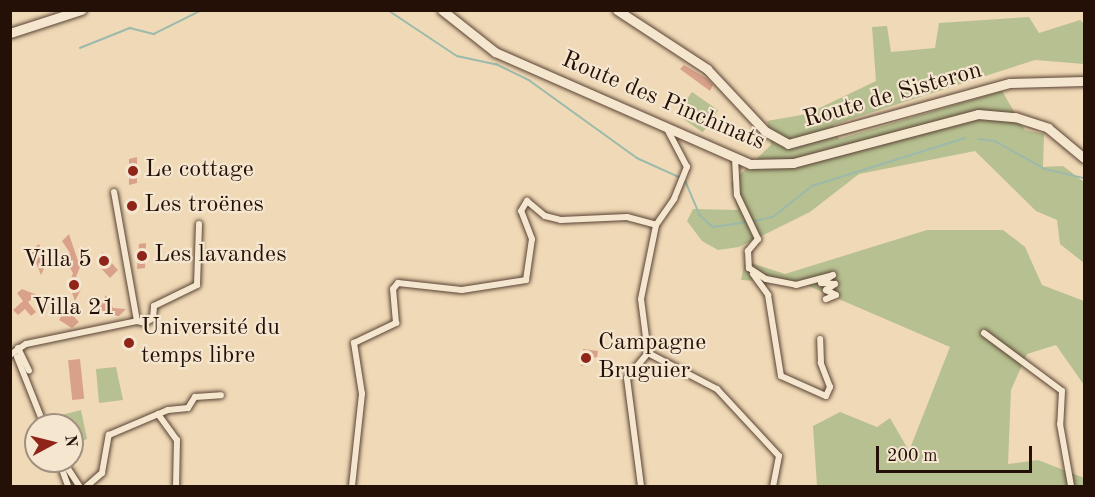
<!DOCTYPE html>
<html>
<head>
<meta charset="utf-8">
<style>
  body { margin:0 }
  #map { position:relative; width:1095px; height:497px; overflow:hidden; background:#f0d9b6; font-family:"Old Standard TT",serif }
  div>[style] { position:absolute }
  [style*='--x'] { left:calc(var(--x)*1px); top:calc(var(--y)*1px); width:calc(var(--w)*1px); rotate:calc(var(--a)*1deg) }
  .green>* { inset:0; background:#b7c090; transform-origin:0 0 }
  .stream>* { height:1.5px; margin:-0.75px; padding:0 0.75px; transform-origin:0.75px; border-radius:0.75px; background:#9bbaab }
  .building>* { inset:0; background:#d9a18a; transform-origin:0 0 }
  .roads { filter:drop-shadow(0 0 2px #584233) drop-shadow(0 0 2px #584233) }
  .street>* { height:6px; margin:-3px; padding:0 3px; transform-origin:3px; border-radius:3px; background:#f5e6d0 }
  .secondary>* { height:9px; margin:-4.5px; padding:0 4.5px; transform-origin:4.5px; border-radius:4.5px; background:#f5e6d0 }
  .dots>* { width:16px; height:16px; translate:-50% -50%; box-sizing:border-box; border:3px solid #f5e6d0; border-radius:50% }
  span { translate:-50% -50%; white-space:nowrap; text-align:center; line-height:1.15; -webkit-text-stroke:4.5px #f5e6d0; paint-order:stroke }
  .street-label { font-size:24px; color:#251007 }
  .poi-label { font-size:24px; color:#251007 }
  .left { translate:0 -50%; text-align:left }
  .right { translate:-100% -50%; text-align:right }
  .frame { position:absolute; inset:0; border:12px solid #251007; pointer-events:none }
  .north { position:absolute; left:24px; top:413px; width:60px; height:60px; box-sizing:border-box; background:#f5e6d0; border:2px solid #a29080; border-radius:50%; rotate:83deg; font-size:16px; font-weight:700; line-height:24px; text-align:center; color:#251007 }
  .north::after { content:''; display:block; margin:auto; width:21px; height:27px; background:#8f2418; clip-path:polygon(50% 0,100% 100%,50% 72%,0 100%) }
  .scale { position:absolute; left:876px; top:446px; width:156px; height:27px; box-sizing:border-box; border:3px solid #251007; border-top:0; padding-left:8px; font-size:18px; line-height:21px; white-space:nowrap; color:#251007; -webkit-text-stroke:4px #f5e6d0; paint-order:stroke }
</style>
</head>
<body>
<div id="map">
  <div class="green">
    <i style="clip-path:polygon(1029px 17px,1039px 33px,1080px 20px,1084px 24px,1084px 64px,1035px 60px,833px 125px,839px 139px,1002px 91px,1025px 130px,1044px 134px,1043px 167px,1063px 166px,1084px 182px,1084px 263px,1060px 244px,1057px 220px,1036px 211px,975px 151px,859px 174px,810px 212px,739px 247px,718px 250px,702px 241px,687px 221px,693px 209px,738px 210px,731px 183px,771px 145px,767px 121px,807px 114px,876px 81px,872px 27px,887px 26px,891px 52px,935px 48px,939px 23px)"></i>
    <i style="left:692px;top:92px;width:32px;height:27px;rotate:35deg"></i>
    <i style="clip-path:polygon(927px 230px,1003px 230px,1025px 247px,1042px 285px,1084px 301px,1084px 385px,1056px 345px,1027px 354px,1011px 390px,1008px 464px,1038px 460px,1084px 478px,1084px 486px,817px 486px,813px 426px,840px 412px,877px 427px,890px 418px,909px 451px,950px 347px,804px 284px,741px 280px,745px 261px,785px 274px)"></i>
    <i style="clip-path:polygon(116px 367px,123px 400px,99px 403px,96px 369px)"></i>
    <i style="clip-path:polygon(81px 410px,87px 439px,72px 445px,72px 425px,49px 425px,46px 419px)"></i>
  </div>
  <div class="stream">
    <i style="--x:388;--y:10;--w:83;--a:33.7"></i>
    <i style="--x:457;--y:56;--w:40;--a:12"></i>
    <i style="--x:496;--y:64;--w:37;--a:26"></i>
    <i style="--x:529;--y:80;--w:133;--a:35.8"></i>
    <i style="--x:637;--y:158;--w:46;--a:24.3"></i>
    <i style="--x:80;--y:48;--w:54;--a:-21.8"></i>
    <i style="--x:130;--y:28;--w:25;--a:14"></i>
    <i style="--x:154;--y:34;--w:54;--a:-26.6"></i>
    <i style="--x:978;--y:139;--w:17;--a:7"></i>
    <i style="--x:995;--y:141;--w:57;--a:29.2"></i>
    <i style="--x:1045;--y:169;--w:40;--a:13"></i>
    <i style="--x:686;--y:182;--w:36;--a:67"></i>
    <i style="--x:700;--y:215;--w:18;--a:43"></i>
    <i style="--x:713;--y:227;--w:35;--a:-8"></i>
    <i style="--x:755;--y:221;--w:18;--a:-13"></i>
    <i style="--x:773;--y:217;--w:50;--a:-38.5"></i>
    <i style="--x:812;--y:186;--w:160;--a:-17.4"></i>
  </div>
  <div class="building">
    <i style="clip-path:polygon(684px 65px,706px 78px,713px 85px,710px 91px,680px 69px)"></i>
    <i style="clip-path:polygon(137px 157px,137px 183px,129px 185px,129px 159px)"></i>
    <i style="clip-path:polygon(69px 234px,80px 267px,76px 277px,82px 287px,75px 301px,69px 284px,73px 273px,67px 263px,70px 253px,62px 241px)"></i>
    <i style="clip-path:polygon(146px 243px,145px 268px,137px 269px,139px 244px)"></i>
    <i style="clip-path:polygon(39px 244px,47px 262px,41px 275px,31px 250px)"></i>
    <i style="clip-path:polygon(102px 252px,118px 270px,110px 278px,97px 264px)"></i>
    <i style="clip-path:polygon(22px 289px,37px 295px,28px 302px,36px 312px,31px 316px,25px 309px,18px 315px,13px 310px,23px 301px,17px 293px)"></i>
    <i style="clip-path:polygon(106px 295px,113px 308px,126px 309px,119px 316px,106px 315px,99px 307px)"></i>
    <i style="clip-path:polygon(66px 308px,79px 322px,72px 328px,59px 320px)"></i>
    <i style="clip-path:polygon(583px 349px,598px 351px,597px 357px,587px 359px,587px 366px,581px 366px)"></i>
    <i style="left:80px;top:359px;width:40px;height:12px;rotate:84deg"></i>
  </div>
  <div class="roads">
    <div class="street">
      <i style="--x:735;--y:158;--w:37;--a:87"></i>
      <i style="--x:737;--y:195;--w:49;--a:64.5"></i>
      <i style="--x:758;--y:239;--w:16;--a:130"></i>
      <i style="--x:748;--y:251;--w:17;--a:87"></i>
      <i style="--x:749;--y:268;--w:20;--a:33"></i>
      <i style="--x:766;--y:279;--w:31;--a:11"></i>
      <i style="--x:796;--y:285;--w:38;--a:-15"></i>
      <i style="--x:833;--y:275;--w:14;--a:146"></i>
      <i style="--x:821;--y:283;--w:14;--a:4"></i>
      <i style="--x:835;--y:284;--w:11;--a:146"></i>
      <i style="--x:826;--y:290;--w:11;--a:27"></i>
      <i style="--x:836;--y:295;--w:11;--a:158"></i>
      <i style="--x:753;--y:274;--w:26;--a:54"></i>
      <i style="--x:768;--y:295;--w:82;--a:80.9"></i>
      <i style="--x:781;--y:376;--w:49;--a:24"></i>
      <i style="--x:826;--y:396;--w:10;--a:-66"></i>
      <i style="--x:830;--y:387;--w:26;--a:-111"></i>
      <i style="--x:821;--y:363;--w:24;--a:-92"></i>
      <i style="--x:137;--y:321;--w:8;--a:14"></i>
      <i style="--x:145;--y:323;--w:9;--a:-32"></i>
      <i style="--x:153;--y:318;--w:12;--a:-85"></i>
      <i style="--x:154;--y:306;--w:48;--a:-26"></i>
      <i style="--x:197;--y:285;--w:61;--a:-88.1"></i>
      <i style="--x:984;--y:333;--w:97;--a:36.6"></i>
      <i style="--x:1062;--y:391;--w:33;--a:93"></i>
      <i style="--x:1060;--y:424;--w:63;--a:79.9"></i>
      <i style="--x:18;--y:348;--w:25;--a:64"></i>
      <i style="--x:648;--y:353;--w:78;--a:27.6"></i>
      <i style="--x:717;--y:389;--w:91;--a:47.2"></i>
      <i style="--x:779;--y:456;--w:31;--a:101"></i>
      <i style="--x:10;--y:355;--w:19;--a:-35"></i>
      <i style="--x:26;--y:344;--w:113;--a:-11.7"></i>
      <i style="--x:137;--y:321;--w:131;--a:-100.1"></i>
      <i style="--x:17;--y:357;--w:73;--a:68.3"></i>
      <i style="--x:158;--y:414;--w:32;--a:54"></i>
      <i style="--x:177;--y:440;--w:46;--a:91.2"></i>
      <i style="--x:59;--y:461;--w:27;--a:70"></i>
      <i style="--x:63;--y:461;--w:30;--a:57"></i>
      <i style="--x:87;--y:486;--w:20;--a:-41"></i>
      <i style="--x:102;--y:473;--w:39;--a:-80"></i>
      <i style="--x:109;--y:435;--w:64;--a:-23"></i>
      <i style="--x:168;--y:410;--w:20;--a:-6"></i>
      <i style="--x:188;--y:408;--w:13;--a:-58"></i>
      <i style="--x:195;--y:397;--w:26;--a:-4"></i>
      <i style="--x:352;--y:486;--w:93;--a:-83.8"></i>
      <i style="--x:362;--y:394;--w:52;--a:-98.9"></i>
      <i style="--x:354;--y:343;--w:47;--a:-25.5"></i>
      <i style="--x:396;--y:323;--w:34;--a:-95"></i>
      <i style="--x:393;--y:289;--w:8;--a:-50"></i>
      <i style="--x:398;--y:283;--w:64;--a:6.2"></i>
      <i style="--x:462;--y:290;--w:65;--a:-8.9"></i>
      <i style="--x:526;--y:280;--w:41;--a:-81.7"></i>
      <i style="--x:532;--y:239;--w:30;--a:-111"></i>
      <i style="--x:521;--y:211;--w:12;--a:-59"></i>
      <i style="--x:527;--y:201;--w:23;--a:40"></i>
      <i style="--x:545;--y:216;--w:16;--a:14"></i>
      <i style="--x:561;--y:220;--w:66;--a:-2.6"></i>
      <i style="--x:627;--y:217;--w:30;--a:15"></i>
      <i style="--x:656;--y:225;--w:32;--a:-55"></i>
      <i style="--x:674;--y:199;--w:35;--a:-68"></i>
      <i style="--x:687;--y:167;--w:45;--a:-117.7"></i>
      <i style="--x:641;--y:486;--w:109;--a:-97.4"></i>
      <i style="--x:627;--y:378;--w:33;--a:-50"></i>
      <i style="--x:648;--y:353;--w:54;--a:-97.4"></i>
      <i style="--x:641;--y:299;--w:76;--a:-78.5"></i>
    </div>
    <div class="secondary">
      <i style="--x:442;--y:10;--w:68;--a:38.4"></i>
      <i style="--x:495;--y:52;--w:279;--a:23.7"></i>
      <i style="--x:750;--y:164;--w:43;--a:-1.3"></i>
      <i style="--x:793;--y:163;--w:191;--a:-14.8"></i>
      <i style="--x:978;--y:114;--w:37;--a:5"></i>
      <i style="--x:1015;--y:117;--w:35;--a:18"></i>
      <i style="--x:1048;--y:128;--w:47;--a:39.8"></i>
      <i style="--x:617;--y:10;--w:108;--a:33.2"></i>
      <i style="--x:707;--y:69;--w:85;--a:46.9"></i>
      <i style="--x:765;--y:131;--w:26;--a:29"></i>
      <i style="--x:788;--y:144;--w:230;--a:-15.4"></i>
      <i style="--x:1010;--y:83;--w:74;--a:-1.5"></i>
      <i style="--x:10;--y:33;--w:75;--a:-17.9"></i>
    </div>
  </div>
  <div class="dots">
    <i style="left:133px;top:171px;background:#8f2418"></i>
    <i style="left:132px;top:206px;background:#8f2418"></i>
    <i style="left:142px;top:256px;background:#8f2418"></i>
    <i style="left:104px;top:261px;background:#8f2418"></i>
    <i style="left:74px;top:285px;background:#8f2418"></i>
    <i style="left:129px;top:343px;background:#8f2418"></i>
    <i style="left:586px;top:358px;background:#8f2418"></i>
  </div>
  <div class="street-label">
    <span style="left:893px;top:96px;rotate:-16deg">Route de Sisteron</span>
    <span style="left:663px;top:102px;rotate:23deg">Route des Pinchinats</span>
  </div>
  <div class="poi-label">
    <span class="left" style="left:145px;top:171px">Le cottage</span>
    <span class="left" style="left:144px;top:206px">Les troënes</span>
    <span class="left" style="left:154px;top:256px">Les lavandes</span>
    <span class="right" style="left:92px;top:261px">Villa 5</span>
    <span style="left:74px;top:309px">Villa 21</span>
    <span class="left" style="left:141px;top:343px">Université du<br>temps libre</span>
    <span class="left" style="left:598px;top:358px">Campagne<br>Bruguier</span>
  </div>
  <div class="frame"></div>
  <div class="north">N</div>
  <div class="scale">200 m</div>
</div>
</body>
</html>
